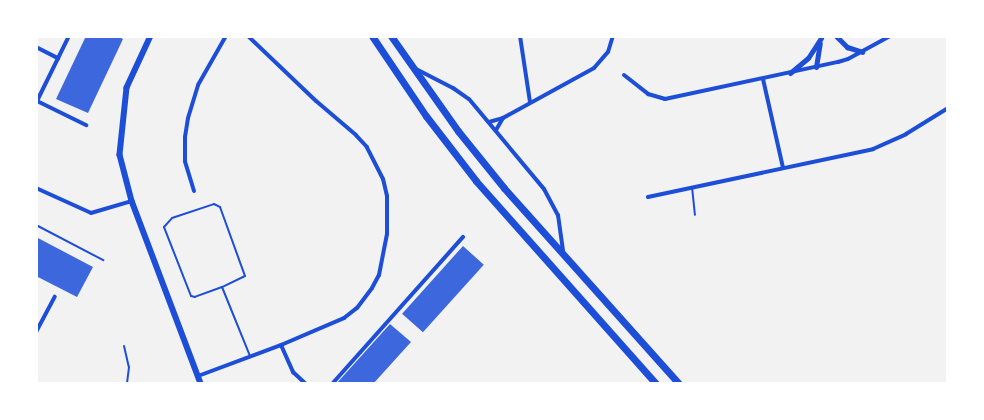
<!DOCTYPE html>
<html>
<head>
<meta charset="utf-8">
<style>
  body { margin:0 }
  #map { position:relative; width:984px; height:420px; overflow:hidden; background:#f2f2f2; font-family:Karla,sans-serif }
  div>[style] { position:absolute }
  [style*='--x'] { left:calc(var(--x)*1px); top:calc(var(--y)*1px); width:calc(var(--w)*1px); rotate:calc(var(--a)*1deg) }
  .building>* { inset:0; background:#3d67dc; transform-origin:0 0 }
  .service>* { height:2px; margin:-1px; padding:0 1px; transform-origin:1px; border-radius:1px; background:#1d4ed8 }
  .minor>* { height:4px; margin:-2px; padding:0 2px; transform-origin:2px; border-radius:2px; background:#1d4ed8 }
  .tertiary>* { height:5px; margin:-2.5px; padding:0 2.5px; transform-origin:2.5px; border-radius:2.5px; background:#1d4ed8 }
  .secondary>* { height:5.5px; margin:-2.75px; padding:0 2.75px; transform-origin:2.75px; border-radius:2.75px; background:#1d4ed8 }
  .trunk>* { height:7px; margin:-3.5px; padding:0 3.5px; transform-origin:3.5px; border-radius:3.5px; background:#1d4ed8 }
  span { translate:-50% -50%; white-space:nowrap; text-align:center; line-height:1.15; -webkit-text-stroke:5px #fff; paint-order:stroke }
  .frame { position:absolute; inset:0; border:38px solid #fff; pointer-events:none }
</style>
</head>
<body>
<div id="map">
  <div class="building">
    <i style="clip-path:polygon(86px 36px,117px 36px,123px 39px,88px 113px,56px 99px)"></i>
    <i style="clip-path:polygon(36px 237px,93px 267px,77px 297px,36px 276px)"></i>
    <i style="left:463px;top:246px;width:28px;height:91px;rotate:42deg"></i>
    <i style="clip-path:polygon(390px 324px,411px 342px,373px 384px,336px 384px)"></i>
  </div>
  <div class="service">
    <i style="--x:692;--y:187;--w:28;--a:84"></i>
    <i style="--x:214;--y:204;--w:7;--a:27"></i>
    <i style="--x:220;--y:207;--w:73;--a:70.1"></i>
    <i style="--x:245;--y:276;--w:25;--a:154"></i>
    <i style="--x:222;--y:287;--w:29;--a:160"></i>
    <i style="--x:195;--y:297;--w:4;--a:-166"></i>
    <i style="--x:191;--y:296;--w:74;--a:-111.4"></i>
    <i style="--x:164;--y:227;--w:12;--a:-48"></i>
    <i style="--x:172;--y:218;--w:44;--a:-18.4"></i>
    <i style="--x:36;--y:225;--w:76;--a:27.6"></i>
    <i style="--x:222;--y:287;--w:74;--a:67.9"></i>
    <i style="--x:124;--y:346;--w:22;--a:77"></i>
    <i style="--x:129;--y:367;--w:17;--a:97"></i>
  </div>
  <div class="minor">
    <i style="--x:520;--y:36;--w:67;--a:81.4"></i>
    <i style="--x:36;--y:47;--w:25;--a:27"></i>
    <i style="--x:416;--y:69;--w:42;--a:27.2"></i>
    <i style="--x:453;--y:88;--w:19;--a:35"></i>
    <i style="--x:469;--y:99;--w:117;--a:50.2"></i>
    <i style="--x:544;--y:189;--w:30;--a:62"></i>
    <i style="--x:558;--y:215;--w:37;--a:82"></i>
    <i style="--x:624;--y:75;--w:31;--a:38"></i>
    <i style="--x:648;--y:94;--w:18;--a:16"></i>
    <i style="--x:665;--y:99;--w:177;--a:-12.1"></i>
    <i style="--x:838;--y:62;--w:10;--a:-17"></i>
    <i style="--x:848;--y:59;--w:48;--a:-28.7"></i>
    <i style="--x:763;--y:79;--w:91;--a:77.3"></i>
    <i style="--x:37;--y:101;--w:55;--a:26.1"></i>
    <i style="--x:36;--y:103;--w:75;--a:-63.8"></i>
    <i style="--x:489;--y:122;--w:15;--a:-16"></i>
    <i style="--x:503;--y:118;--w:104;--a:-28.8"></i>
    <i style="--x:594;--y:68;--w:21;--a:-49"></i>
    <i style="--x:608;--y:52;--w:17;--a:-73"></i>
    <i style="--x:496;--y:130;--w:14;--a:-60"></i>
    <i style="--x:36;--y:188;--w:60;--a:24.4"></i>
    <i style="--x:91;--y:213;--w:43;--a:-16.3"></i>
    <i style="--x:194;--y:191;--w:31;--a:-107"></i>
    <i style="--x:185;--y:161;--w:24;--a:-90"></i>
    <i style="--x:185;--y:137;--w:19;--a:-81"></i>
    <i style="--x:188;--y:118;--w:34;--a:-73"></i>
    <i style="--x:198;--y:85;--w:56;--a:-60.3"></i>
    <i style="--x:648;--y:197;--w:230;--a:-12"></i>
    <i style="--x:873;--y:149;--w:36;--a:-24"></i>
    <i style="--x:906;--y:134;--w:49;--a:-31.8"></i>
    <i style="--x:36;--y:332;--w:40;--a:-62"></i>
    <i style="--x:281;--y:345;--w:30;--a:66"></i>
    <i style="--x:293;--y:372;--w:18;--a:43"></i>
    <i style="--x:198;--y:376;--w:89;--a:-20.5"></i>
    <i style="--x:281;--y:345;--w:69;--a:-23.2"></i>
    <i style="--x:344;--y:318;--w:16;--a:-38"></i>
    <i style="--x:357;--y:308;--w:25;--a:-53"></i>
    <i style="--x:372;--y:288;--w:15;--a:-62"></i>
    <i style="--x:379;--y:275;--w:42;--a:-79"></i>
    <i style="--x:387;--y:234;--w:38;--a:-90"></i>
    <i style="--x:387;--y:196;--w:17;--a:-103"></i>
    <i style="--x:383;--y:179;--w:36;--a:-117"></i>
    <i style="--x:367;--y:147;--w:16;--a:-133"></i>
    <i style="--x:356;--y:135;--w:52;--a:-139.6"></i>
    <i style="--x:316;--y:101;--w:94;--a:-136.3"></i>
    <i style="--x:332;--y:384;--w:197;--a:-48.3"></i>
  </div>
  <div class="tertiary">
    <i style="--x:836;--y:36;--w:16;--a:45"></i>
    <i style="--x:847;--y:47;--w:16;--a:18"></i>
    <i style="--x:816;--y:67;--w:24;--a:-81"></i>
    <i style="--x:790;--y:73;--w:23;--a:-40"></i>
    <i style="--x:808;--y:58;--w:24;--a:-57"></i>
  </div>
  <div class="secondary">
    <i style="--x:151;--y:36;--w:57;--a:114.8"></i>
    <i style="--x:127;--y:88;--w:67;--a:96"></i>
    <i style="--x:120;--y:155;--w:48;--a:75.4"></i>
    <i style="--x:132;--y:201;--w:196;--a:69.3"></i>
  </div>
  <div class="trunk">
    <i style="--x:372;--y:36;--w:97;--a:56"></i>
    <i style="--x:426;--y:116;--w:82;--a:52.4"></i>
    <i style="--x:476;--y:181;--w:271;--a:48.4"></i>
    <i style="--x:391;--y:36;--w:116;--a:54.8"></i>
    <i style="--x:458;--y:131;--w:73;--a:51.1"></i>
    <i style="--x:504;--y:188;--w:263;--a:48.2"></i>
  </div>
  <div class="frame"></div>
</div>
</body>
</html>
